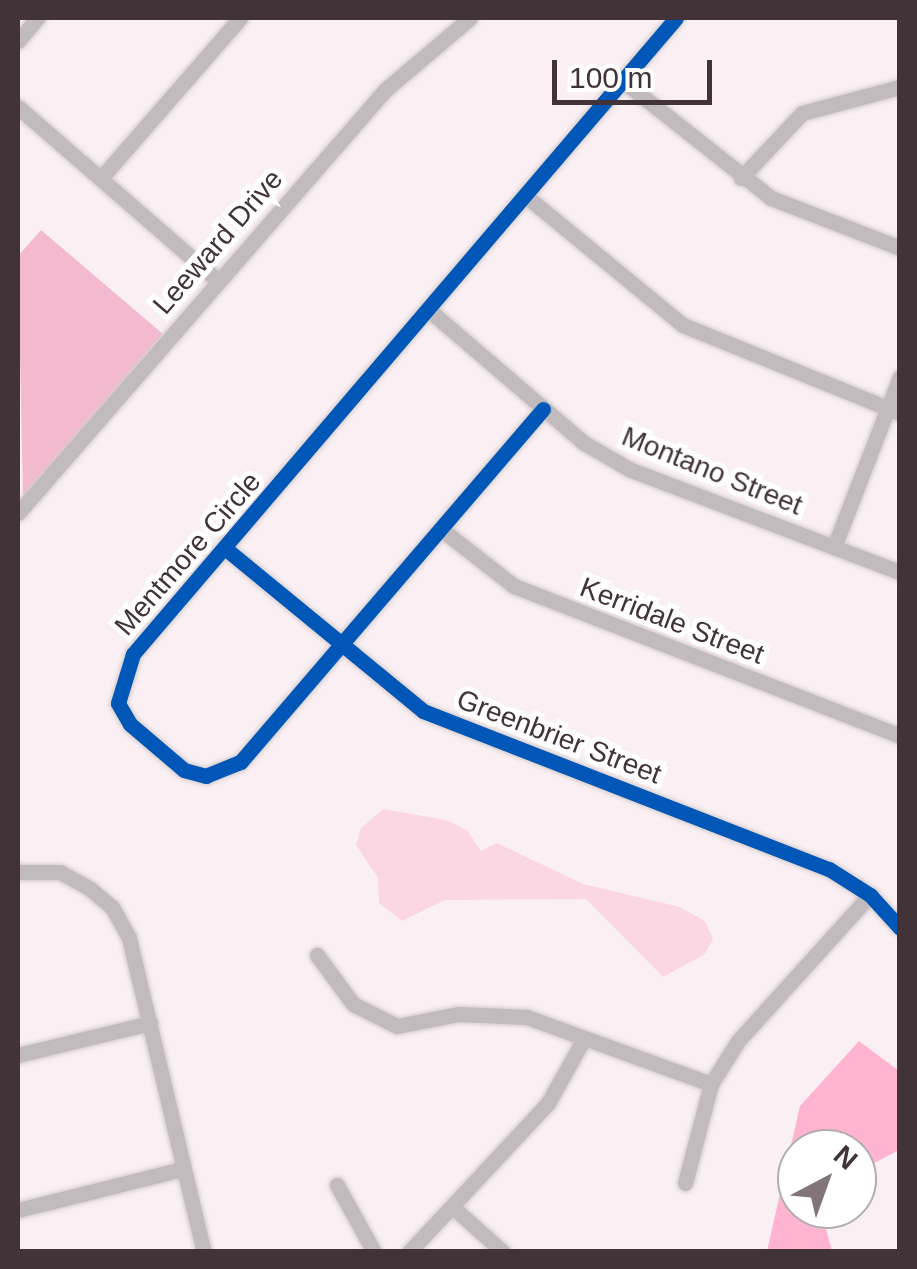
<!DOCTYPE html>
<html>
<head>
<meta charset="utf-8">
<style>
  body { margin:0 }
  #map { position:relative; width:917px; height:1269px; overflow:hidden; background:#faf0f3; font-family:Helvetica,sans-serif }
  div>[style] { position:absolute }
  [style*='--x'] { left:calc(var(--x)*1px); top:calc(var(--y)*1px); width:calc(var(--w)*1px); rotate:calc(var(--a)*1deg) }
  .green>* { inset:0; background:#fbd7e3 }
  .forest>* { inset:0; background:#f3bacf }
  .water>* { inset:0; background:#feb4d0 }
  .roads { filter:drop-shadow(0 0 2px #d4cbce) drop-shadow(0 0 2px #d4cbce) }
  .minor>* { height:15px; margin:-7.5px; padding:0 7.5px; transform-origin:7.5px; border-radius:7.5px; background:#c2bbbd }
  .cycleway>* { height:15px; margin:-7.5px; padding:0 7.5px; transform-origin:7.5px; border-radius:7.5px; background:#0057b8 }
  span { translate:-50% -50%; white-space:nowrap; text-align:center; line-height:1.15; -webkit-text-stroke:10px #fff; paint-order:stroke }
  .street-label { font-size:28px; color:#423338 }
  .frame { position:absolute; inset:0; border:20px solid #423338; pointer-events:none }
  .north { position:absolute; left:777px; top:1129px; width:100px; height:100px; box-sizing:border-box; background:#fff; border:2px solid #b3adaf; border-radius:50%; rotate:41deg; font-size:28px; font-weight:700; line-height:40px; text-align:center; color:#423338 }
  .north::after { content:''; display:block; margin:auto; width:35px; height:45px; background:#827579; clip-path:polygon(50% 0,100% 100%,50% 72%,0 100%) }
  .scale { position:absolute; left:552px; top:60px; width:160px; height:45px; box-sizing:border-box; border:5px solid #423338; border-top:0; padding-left:12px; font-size:30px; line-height:35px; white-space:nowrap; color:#423338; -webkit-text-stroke:8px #fff; paint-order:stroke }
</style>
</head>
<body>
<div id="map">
  <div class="green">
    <i style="clip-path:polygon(383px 809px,446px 820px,467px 830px,481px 851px,497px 843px,583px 884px,680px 907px,705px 921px,713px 939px,705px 954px,663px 977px,586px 899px,445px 900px,402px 921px,379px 903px,378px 878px,356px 845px,361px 828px)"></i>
  </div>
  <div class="forest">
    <i style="clip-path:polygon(41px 230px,163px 334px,23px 499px,18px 256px)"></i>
  </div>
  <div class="water">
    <i style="clip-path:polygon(859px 1041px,899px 1071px,899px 1150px,857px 1172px,857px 1149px,797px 1149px,797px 1209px,829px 1209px,823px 1218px,832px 1251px,767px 1251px,800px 1106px)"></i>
  </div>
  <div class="roads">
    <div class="minor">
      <i style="--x:18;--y:41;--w:30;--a:-50"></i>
      <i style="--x:623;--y:81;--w:189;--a:38.3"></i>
      <i style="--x:771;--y:198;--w:138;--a:21.2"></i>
      <i style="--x:18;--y:107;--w:264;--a:41"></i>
      <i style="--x:101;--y:178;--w:212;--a:-49"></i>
      <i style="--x:741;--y:178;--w:89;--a:-46.8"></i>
      <i style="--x:802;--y:113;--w:101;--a:-14.9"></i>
      <i style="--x:527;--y:197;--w:202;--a:39.4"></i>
      <i style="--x:683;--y:325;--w:234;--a:22.1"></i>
      <i style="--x:430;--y:311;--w:203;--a:40.6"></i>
      <i style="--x:584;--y:443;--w:54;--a:29.9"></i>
      <i style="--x:631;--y:470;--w:288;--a:20.8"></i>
      <i style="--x:543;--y:409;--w:465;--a:130.6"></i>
      <i style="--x:240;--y:762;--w:37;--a:158"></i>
      <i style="--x:206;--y:776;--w:23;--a:-165"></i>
      <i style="--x:184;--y:770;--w:71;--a:-139.6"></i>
      <i style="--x:130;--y:724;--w:24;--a:-120"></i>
      <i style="--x:118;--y:703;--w:51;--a:-73"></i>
      <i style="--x:133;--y:654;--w:836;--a:-49.51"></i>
      <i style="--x:18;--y:513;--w:560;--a:-49.05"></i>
      <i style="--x:385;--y:90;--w:111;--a:-40.3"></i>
      <i style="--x:441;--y:529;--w:93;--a:38"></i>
      <i style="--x:514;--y:586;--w:414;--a:21.2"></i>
      <i style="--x:834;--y:547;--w:182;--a:-68.8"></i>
      <i style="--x:226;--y:549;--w:255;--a:39.4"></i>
      <i style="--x:423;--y:711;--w:436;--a:21.3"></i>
      <i style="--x:829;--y:869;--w:49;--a:32.4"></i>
      <i style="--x:870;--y:895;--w:45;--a:47.7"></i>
      <i style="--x:18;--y:872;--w:42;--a:0"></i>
      <i style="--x:60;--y:872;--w:33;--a:29"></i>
      <i style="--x:89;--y:888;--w:30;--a:40"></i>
      <i style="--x:112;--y:907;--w:35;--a:61"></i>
      <i style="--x:129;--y:938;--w:323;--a:76.6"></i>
      <i style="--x:317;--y:955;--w:61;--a:53.7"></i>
      <i style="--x:353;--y:1004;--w:49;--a:26.6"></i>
      <i style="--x:397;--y:1026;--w:62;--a:-11.1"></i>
      <i style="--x:458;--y:1014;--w:69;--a:2.5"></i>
      <i style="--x:527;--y:1017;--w:196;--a:20"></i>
      <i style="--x:18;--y:1055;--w:136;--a:-13.6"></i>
      <i style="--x:685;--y:1183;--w:102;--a:-75.3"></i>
      <i style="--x:711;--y:1084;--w:51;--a:-57.9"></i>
      <i style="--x:738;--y:1041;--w:197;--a:-47.9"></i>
      <i style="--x:337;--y:1185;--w:77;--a:61.1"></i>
      <i style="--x:18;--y:1210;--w:170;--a:-14"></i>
      <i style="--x:456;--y:1210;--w:63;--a:41.8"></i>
      <i style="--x:409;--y:1252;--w:204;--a:-47"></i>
      <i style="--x:548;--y:1103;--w:72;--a:-60.9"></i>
    </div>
  </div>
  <div class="cycleway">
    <i style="--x:543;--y:409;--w:465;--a:130.6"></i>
    <i style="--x:240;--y:762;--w:37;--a:158"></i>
    <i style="--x:206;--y:776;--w:23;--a:-165"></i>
    <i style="--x:184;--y:770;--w:71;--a:-139.6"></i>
    <i style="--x:130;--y:724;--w:24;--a:-120"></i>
    <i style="--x:118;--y:703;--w:51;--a:-73"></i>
    <i style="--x:133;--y:654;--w:836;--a:-49.51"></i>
    <i style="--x:226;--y:549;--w:255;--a:39.4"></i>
    <i style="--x:423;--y:711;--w:436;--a:21.3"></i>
    <i style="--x:829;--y:869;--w:49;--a:32.4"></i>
    <i style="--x:870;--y:895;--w:45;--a:47.7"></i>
  </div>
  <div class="street-label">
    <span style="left:218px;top:242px;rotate:-49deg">Leeward Drive</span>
    <span style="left:712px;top:471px;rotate:22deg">Montano Street</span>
    <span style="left:188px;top:554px;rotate:-49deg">Mentmore Circle</span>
    <span style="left:672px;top:621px;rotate:21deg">Kerridale Street</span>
    <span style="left:559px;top:737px;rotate:21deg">Greenbrier Street</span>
  </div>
  <div class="frame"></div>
  <div class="north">N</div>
  <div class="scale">100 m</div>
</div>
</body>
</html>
